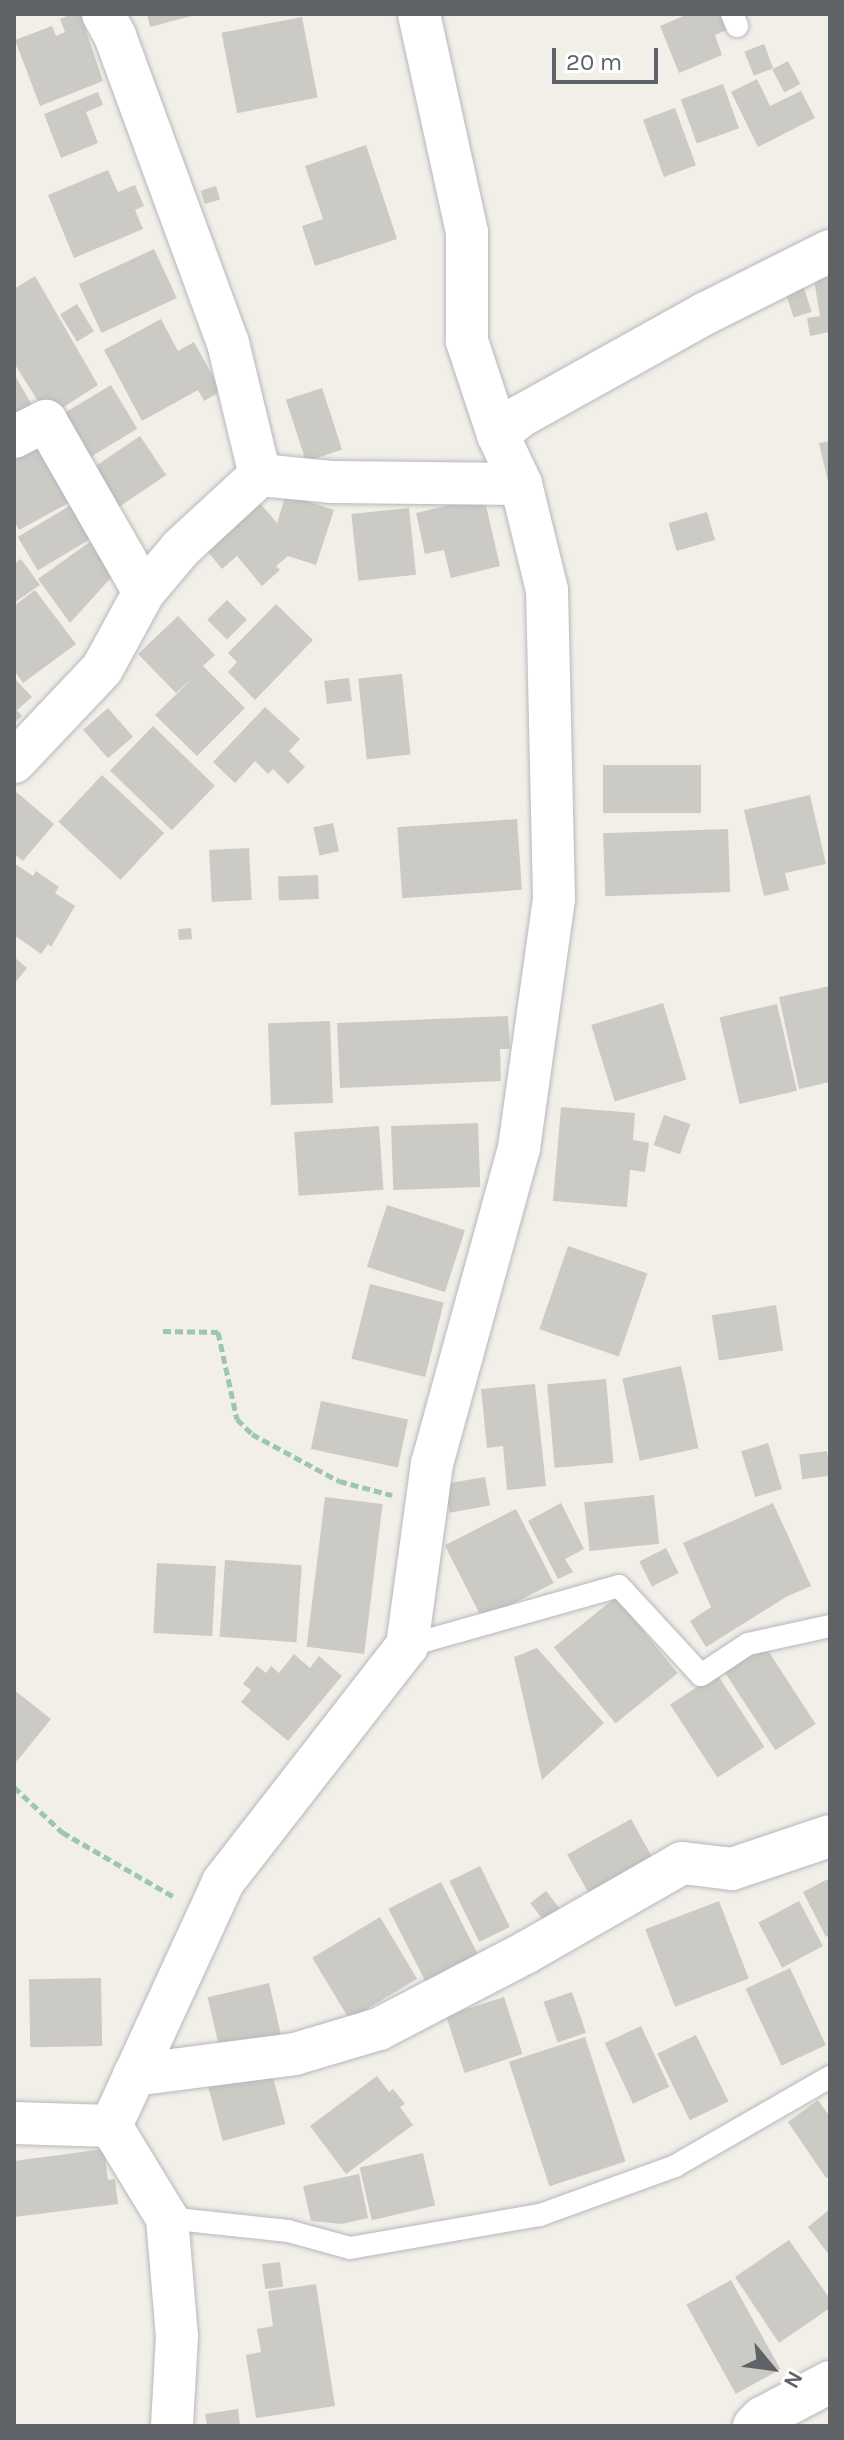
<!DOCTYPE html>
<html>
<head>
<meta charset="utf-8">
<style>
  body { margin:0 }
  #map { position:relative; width:844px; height:2440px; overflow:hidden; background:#f1efe8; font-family:Karla,sans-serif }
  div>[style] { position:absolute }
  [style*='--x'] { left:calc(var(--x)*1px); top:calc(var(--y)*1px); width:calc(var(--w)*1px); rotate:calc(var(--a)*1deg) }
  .building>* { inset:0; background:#cccac5; transform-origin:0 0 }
  .path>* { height:5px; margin-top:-2.5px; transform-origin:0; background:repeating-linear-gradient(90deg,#9cc7a9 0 8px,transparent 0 12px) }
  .roads { filter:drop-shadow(0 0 2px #b5b8bc) drop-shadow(0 0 2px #b5b8bc) }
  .lane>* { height:22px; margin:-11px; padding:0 11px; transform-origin:11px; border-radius:11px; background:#fff }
  .street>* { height:42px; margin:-21px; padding:0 21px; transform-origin:21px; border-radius:21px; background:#fff }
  span { translate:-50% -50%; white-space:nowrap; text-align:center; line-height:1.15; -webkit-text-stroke:8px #fff; paint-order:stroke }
  .frame { position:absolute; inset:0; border:16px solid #5f6368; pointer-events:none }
  .north { position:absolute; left:732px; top:2328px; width:80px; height:80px; -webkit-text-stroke:6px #fff; paint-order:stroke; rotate:119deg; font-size:22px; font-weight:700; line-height:32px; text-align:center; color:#5f6368 }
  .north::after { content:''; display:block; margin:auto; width:28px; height:36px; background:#5f6368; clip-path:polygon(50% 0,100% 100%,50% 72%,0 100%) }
  .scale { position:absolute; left:552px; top:48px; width:106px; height:36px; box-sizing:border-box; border:4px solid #5f6368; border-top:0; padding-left:10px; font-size:24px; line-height:28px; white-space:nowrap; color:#5f6368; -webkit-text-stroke:6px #fff; paint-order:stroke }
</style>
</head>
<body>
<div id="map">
  <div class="building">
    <i style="clip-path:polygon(72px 14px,87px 14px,91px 25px,85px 28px,103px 81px,40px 106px,15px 40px,52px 26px,56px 36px,65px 32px,60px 19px)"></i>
    <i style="clip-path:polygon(147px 14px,195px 14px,195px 15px,150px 27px)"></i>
    <i style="clip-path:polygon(688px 14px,723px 14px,729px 29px,715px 35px,722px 55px,679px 73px,660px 26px)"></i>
    <i style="left:302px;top:17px;width:82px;height:82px;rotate:79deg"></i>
    <i style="left:764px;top:44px;width:26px;height:21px;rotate:69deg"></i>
    <i style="left:788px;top:61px;width:26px;height:18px;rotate:62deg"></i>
    <i style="clip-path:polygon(757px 79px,770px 106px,801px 91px,815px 118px,758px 147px,731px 92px)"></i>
    <i style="left:723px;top:84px;width:47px;height:45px;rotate:70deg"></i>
    <i style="clip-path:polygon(98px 92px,103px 105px,86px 112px,98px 143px,61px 158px,44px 114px)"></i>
    <i style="left:675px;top:108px;width:61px;height:34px;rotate:70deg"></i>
    <i style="clip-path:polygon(366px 145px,397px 239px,315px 266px,302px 226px,323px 219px,305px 166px)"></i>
    <i style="clip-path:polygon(108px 170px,118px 192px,135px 185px,144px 206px,135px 210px,143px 229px,74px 258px,48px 195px)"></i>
    <i style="left:216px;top:186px;width:14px;height:16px;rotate:73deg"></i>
    <i style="left:154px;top:249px;width:54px;height:83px;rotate:65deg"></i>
    <i style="clip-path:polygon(35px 276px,98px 385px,48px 417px,14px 363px,14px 289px)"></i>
    <i style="clip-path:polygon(830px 277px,830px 332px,810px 336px,807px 318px,820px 316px,814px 280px)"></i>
    <i style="left:803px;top:285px;width:28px;height:19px;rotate:72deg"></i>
    <i style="left:77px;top:304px;width:32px;height:20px;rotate:58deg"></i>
    <i style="clip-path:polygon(161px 319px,178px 351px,194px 342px,221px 391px,204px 401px,198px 390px,142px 421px,104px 350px)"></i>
    <i style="clip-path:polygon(14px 374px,36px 412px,14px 425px)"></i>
    <i style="left:111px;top:385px;width:51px;height:62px;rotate:59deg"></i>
    <i style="left:322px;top:388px;width:65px;height:38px;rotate:72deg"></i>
    <i style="clip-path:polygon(37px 432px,74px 500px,19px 530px,14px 521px,14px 445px)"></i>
    <i style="left:140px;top:436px;width:47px;height:66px;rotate:56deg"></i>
    <i style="clip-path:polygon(830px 441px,830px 486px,829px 486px,819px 443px)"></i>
    <i style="clip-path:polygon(286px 494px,334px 510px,316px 565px,288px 556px,276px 566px,280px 570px,262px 586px,237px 556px,222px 569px,199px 541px,253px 495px,277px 523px)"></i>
    <i style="clip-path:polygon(484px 497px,500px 566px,451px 578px,444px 550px,425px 554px,416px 513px)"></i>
    <i style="left:76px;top:502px;width:39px;height:68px;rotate:59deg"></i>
    <i style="left:409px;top:508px;width:67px;height:58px;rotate:84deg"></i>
    <i style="left:707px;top:512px;width:29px;height:40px;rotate:74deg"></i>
    <i style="clip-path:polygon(98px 536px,118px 570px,70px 623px,38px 579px)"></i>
    <i style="clip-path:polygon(21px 559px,40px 585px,14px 603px,14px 564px)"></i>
    <i style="clip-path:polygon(35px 590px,76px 644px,23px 683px,14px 670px,14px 606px)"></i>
    <i style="left:227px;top:600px;width:28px;height:28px;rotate:45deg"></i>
    <i style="clip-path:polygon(276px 604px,313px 640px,255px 700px,228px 672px,237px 662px,228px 653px)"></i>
    <i style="clip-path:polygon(178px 616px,215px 655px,203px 666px,245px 708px,197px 756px,155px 715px,195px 676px,176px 693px,138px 654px)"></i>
    <i style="left:402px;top:674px;width:81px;height:44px;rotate:84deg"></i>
    <i style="clip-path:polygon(14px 678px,32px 697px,17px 710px,22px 716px,14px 723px)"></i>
    <i style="left:349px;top:678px;width:23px;height:25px;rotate:83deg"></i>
    <i style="clip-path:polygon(265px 707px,300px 739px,289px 751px,305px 767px,288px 784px,273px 769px,268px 774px,255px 761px,235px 783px,213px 762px)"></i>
    <i style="left:108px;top:708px;width:38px;height:33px;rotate:49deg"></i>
    <i style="left:153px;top:726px;width:86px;height:62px;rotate:44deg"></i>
    <i style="left:603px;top:765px;width:98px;height:48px"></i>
    <i style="left:102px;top:775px;width:85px;height:64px;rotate:43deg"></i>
    <i style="clip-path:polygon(14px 790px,54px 824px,23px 861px,14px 854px)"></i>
    <i style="clip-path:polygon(810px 795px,826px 864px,785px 873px,789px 890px,764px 896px,744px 810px)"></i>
    <i style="left:517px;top:819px;width:71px;height:120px;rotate:86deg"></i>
    <i style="left:333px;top:823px;width:29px;height:20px;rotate:78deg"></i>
    <i style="left:728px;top:829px;width:63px;height:125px;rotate:88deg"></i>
    <i style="left:249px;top:848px;width:52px;height:40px;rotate:87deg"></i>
    <i style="clip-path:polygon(14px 863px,33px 876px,36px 871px,59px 887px,55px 893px,75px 906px,51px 947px,48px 944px,41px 954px,14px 935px)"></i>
    <i style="left:318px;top:875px;width:24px;height:40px;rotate:88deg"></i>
    <i style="left:191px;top:928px;width:11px;height:13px;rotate:85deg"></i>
    <i style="clip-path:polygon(14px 957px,27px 968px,14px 984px)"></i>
    <i style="clip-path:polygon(830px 986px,830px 1082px,799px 1089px,779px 997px)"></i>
    <i style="left:663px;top:1003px;width:80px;height:75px;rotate:73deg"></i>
    <i style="left:777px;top:1004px;width:89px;height:59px;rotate:77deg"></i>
    <i style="clip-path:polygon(508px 1016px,510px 1049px,500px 1049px,501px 1081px,340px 1088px,337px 1023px)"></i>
    <i style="left:330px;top:1021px;width:82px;height:62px;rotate:88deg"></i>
    <i style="clip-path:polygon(561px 1107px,635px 1113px,633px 1140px,649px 1143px,645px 1172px,630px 1170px,627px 1207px,553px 1201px)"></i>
    <i style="left:664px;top:1115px;width:28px;height:32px;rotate:19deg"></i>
    <i style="left:478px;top:1123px;width:64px;height:87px;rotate:88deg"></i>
    <i style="left:379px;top:1126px;width:64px;height:85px;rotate:86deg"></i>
    <i style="left:387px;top:1205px;width:82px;height:65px;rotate:18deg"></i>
    <i style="left:568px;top:1246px;width:84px;height:88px;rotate:19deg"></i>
    <i style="left:370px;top:1284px;width:76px;height:77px;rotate:14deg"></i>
    <i style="left:776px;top:1305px;width:46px;height:65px;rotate:81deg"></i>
    <i style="left:681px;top:1366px;width:84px;height:60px;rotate:78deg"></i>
    <i style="left:606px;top:1379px;width:84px;height:59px;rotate:85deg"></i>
    <i style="clip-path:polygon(535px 1384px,546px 1486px,507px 1490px,503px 1446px,487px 1448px,481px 1389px)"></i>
    <i style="left:321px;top:1401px;width:89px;height:49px;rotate:12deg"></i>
    <i style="left:768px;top:1443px;width:48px;height:28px;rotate:73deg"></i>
    <i style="left:827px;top:1451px;width:25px;height:28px;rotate:83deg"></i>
    <i style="left:485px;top:1477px;width:29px;height:41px;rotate:80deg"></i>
    <i style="left:654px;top:1495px;width:49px;height:70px;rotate:84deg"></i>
    <i style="left:325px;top:1497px;width:58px;height:151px;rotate:7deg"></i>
    <i style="clip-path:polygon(561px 1503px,584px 1549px,565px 1559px,573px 1572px,558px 1579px,528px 1521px)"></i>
    <i style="clip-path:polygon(773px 1503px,811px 1586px,786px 1597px,706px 1647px,690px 1621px,711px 1607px,683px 1543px)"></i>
    <i style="left:516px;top:1509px;width:83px;height:80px;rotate:63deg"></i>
    <i style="left:666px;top:1548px;width:28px;height:30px;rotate:63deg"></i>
    <i style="left:225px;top:1560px;width:77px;height:77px;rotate:4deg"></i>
    <i style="left:157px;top:1563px;width:59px;height:70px;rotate:3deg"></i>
    <i style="left:616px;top:1597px;width:98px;height:80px;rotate:51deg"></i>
    <i style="left:765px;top:1646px;width:93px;height:48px;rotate:57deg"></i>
    <i style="clip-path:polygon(537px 1648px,604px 1723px,542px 1780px,514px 1657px)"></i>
    <i style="clip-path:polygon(294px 1654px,310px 1668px,319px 1656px,342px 1676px,288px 1741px,241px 1702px,251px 1690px,243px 1684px,257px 1666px,266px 1673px,271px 1666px,279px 1673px)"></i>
    <i style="left:717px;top:1674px;width:87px;height:56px;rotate:57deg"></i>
    <i style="clip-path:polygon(14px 1690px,51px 1719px,17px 1761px,14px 1759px)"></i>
    <i style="left:631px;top:1819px;width:45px;height:73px;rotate:61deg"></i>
    <i style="left:480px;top:1866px;width:68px;height:34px;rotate:64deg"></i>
    <i style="clip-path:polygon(830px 1878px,830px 1935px,826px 1937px,803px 1892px)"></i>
    <i style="left:441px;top:1882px;width:85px;height:59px;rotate:63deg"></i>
    <i style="left:546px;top:1891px;width:33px;height:20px;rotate:52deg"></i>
    <i style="left:719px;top:1901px;width:83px;height:79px;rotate:69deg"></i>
    <i style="left:799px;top:1901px;width:51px;height:46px;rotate:62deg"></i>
    <i style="left:380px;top:1917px;width:72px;height:79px;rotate:59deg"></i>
    <i style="left:790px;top:1968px;width:85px;height:49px;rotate:65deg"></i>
    <i style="left:101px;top:1978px;width:68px;height:72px;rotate:89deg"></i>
    <i style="left:269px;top:1983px;width:65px;height:63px;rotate:77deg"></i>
    <i style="left:572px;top:1992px;width:43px;height:30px;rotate:71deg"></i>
    <i style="left:504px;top:1997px;width:60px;height:61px;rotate:72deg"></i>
    <i style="left:641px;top:2026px;width:67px;height:40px;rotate:65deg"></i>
    <i style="left:696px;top:2035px;width:74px;height:43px;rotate:64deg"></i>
    <i style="left:585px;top:2037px;width:131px;height:80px;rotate:72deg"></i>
    <i style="left:271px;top:2070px;width:56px;height:65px;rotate:75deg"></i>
    <i style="clip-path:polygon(377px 2076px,389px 2092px,393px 2089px,405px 2104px,400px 2107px,413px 2125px,346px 2174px,310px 2126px)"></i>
    <i style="clip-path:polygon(818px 2100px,830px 2117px,830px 2176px,826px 2178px,788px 2122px)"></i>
    <i style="clip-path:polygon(104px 2149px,108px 2180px,115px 2179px,118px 2204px,14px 2217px,14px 2161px)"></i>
    <i style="left:423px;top:2153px;width:54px;height:65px;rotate:77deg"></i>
    <i style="clip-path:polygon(359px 2174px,368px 2218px,342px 2224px,311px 2221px,303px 2186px)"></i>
    <i style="clip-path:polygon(830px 2209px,830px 2256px,808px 2227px)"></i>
    <i style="clip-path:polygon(789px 2240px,830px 2299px,830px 2308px,779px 2343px,735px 2277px)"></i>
    <i style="left:280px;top:2262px;width:25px;height:18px;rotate:83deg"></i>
    <i style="left:731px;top:2280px;width:102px;height:51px;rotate:61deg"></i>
    <i style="clip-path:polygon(316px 2284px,335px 2406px,256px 2418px,246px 2355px,261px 2352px,257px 2329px,273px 2326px,268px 2291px)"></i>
    <i style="clip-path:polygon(238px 2409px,240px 2426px,207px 2426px,205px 2414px)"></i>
  </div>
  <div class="path">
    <i style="--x:163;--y:1331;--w:55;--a:1"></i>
    <i style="--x:218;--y:1332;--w:89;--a:77.7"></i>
    <i style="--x:237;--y:1419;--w:21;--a:45"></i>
    <i style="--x:252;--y:1434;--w:99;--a:28.4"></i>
    <i style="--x:339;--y:1481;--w:55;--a:14.8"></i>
    <i style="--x:14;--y:1787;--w:66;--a:43.2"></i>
    <i style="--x:62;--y:1832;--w:129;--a:30.1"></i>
  </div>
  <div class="roads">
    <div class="lane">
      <i style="--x:732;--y:14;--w:13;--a:67"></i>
      <i style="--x:407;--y:1646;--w:220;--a:-15.8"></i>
      <i style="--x:619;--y:1586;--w:121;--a:47.3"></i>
      <i style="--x:701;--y:1675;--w:56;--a:-33.4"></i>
      <i style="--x:748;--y:1644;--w:84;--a:-12.4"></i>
      <i style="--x:167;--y:2218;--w:122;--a:6.1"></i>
      <i style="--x:288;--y:2231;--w:64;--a:15.3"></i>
      <i style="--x:350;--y:2248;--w:193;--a:-9.9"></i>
      <i style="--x:540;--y:2215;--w:144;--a:-19.9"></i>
      <i style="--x:675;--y:2166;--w:179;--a:-29.9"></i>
    </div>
    <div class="street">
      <i style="--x:103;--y:14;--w:25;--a:61"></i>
      <i style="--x:115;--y:36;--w:327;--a:69.8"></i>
      <i style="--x:228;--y:343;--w:136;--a:76.4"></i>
      <i style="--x:419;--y:14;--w:223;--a:77.6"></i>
      <i style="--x:467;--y:232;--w:109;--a:90"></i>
      <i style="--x:467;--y:341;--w:99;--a:71.7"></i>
      <i style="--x:14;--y:437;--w:36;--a:-27"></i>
      <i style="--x:46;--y:421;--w:197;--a:60.2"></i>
      <i style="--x:14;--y:762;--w:128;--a:-46.6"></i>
      <i style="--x:102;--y:669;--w:88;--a:-61.4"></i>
      <i style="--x:144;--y:592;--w:57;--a:-49.9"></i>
      <i style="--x:181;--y:548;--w:108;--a:-42.7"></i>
      <i style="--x:260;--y:475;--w:71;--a:5.6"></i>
      <i style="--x:331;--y:482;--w:190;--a:0.6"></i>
      <i style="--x:134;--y:2075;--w:162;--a:-7.4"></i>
      <i style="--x:295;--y:2054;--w:88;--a:-16.6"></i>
      <i style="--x:379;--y:2029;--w:165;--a:-27.5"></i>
      <i style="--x:525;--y:1953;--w:181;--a:-29.8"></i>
      <i style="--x:682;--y:1863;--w:50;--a:6.8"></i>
      <i style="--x:732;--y:1869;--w:103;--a:-18.6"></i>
      <i style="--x:14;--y:2123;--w:97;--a:1.8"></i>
      <i style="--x:111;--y:2126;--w:108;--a:58.7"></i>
      <i style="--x:167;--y:2218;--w:118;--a:85.2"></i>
      <i style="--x:177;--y:2336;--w:90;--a:93.2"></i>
      <i style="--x:111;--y:2126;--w:268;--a:-65.3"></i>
      <i style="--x:223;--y:1882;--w:299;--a:-52.1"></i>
      <i style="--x:407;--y:1646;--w:184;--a:-82.2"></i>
      <i style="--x:432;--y:1464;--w:328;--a:-74.6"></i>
      <i style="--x:519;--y:1148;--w:252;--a:-82"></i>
      <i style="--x:554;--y:898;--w:308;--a:-91.3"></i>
      <i style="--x:547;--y:590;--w:109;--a:-103.8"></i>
      <i style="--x:521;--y:484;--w:54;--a:-115.1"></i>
      <i style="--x:498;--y:435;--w:30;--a:-40"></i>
      <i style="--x:521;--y:416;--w:212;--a:-29.1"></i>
      <i style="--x:706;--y:313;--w:139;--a:-26.6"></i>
      <i style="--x:754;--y:2426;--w:11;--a:-45"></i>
      <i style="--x:762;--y:2418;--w:77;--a:-27.9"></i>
    </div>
  </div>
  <div class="frame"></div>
  <div class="north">N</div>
  <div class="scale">20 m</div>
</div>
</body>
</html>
